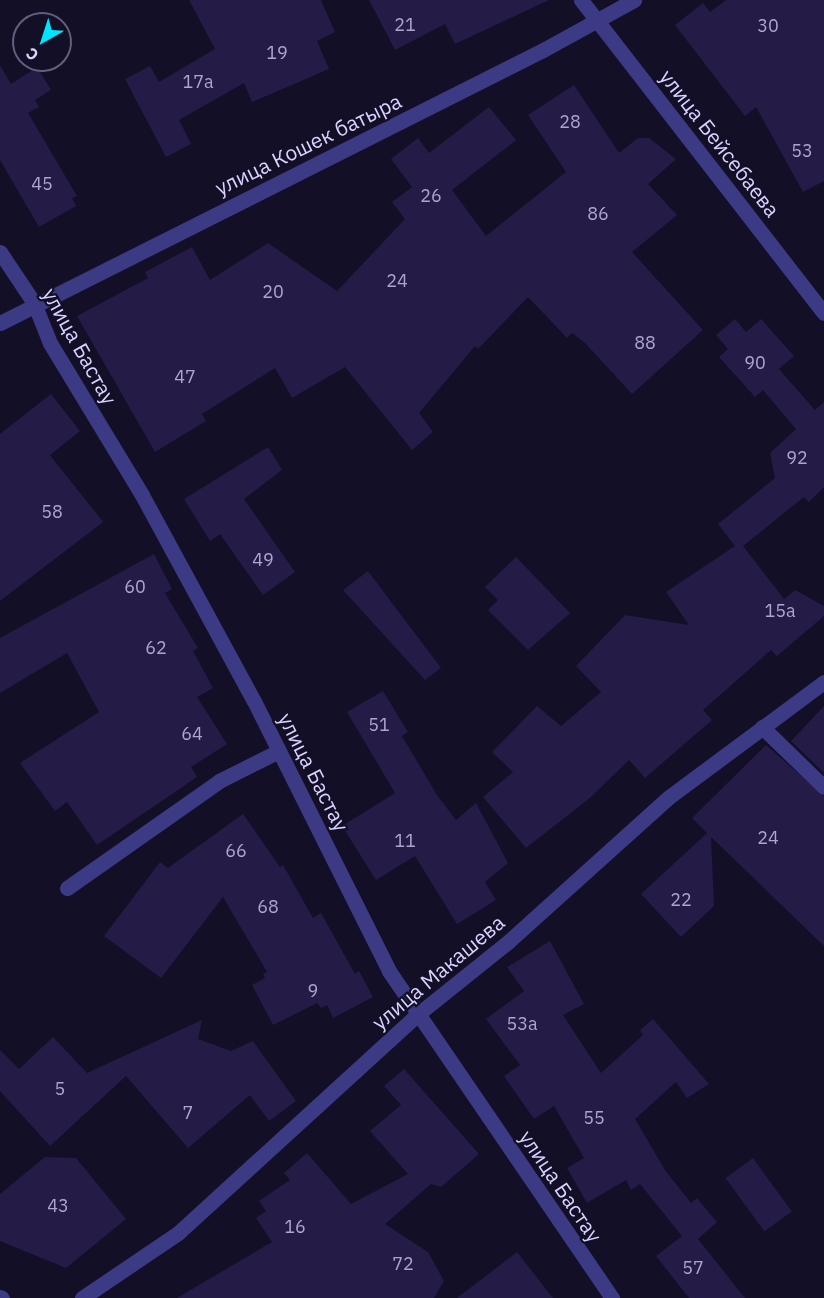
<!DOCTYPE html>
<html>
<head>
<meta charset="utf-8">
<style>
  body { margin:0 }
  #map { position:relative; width:824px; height:1298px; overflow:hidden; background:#130f26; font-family:"IBM Plex Sans",sans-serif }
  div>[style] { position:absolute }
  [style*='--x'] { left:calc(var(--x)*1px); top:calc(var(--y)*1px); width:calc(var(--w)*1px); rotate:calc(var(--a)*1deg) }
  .building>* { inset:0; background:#241b47; transform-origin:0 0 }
  .minor>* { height:15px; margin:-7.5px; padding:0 7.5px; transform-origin:7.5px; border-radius:7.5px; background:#3d3a85 }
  span { translate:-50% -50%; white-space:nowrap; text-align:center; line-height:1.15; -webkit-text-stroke:4.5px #130f26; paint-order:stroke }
  .number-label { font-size:18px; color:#aca6d1 }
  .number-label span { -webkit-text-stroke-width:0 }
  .street-label { font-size:21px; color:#d9d4ff }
  .north { position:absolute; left:12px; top:12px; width:60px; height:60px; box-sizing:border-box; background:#130f26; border:2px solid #625e7d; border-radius:50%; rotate:219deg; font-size:16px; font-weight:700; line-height:24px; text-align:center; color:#d9d4ff }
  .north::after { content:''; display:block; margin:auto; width:21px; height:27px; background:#00e5ff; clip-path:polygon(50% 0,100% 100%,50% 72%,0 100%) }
</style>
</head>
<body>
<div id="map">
  <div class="building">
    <i style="clip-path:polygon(189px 0,321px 0,335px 32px,317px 41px,329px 69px,252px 102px,244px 83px,179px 120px,191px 144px,166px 157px,125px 79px,150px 66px,159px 82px,215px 49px)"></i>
    <i style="clip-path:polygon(369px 0,549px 0,455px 44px,445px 24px,395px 50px)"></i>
    <i style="clip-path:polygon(726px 0,824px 0,824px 181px,803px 192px,756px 107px,745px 116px,675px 25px,703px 3px,710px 12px)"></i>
    <i style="clip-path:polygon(0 65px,11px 84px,37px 67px,51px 90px,35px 100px,39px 107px,28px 113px,77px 196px,72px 198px,76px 206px,39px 227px,0 160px)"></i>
    <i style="clip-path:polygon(574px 85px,619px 153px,638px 138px,649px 138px,676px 159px,648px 184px,677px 215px,632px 252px,703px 330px,632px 394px,585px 343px,572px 333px,567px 338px,528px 297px,478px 349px,475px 346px,419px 413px,433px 432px,412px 450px,345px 367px,292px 398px,275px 368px,202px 414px,206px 421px,155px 452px,77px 316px,148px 278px,145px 272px,192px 247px,210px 280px,268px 243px,337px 291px,405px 219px,392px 202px,412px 187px,391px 159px,418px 138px,429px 153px,489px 107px,516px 140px,452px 190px,486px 236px,566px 172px,528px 115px)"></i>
    <i style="clip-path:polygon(735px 319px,746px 332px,761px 319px,794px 356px,779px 369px,815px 410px,824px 402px,824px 487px,809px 502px,804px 497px,743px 546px,784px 599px,795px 590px,824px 606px,824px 616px,777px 656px,771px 650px,703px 710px,712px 720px,645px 778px,629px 760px,591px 797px,526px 848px,483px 797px,513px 772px,492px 752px,537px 706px,561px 726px,601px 692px,576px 666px,625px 615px,689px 625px,666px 592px,735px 546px,718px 524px,775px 478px,770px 453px,796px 429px,763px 390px,755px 397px,719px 357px,728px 349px,716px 335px)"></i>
    <i style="clip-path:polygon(51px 394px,80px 431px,50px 455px,103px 522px,0 601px,0 434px)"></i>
    <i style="clip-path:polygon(268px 447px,282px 470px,244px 499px,295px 572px,263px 595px,220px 534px,210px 541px,184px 499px)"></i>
    <i style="clip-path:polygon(154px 554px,172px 589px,165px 593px,198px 648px,193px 651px,213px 688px,197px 697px,227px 744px,191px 767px,197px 777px,97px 845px,67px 802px,55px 811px,20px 763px,99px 712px,67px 653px,0 693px,0 638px)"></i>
    <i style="clip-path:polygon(516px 557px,570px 613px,528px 650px,488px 610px,498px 600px,485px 587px)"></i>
    <i style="clip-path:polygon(368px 571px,441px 668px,425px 680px,343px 590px)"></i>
    <i style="clip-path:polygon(383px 691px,408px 732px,402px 736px,437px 795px,456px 820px,476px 803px,508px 863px,485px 882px,496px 900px,457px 924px,415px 856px,376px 880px,342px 826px,395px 793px,347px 712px)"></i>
    <i style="clip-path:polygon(824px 706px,824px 773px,791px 741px)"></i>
    <i style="clip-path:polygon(766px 745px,824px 796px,824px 946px,711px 837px,714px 906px,681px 937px,641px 894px,707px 833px,692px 818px)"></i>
    <i style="clip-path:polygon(243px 814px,280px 867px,283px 865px,313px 918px,321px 913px,355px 974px,359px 971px,373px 997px,333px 1018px,327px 1005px,321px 1008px,317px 1003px,273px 1025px,252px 985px,265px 978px,263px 974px,267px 972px,223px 897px,161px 978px,104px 936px,160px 862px,168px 868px)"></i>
    <i style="clip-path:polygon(550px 941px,584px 1004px,563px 1015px,601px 1073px,643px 1035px,640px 1030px,653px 1019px,709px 1084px,687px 1098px,676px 1082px,635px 1119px,665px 1170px,691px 1203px,697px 1198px,717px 1222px,698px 1239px,745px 1298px,689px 1298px,656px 1256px,682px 1236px,640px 1184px,631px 1190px,626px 1180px,587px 1203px,567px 1168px,584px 1158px,554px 1106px,534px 1119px,504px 1076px,520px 1065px,486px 1019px,524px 991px,507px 967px)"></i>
    <i style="clip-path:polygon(202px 1020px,198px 1039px,231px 1051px,253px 1041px,296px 1101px,269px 1121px,250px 1095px,188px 1148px,126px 1076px,50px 1146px,0 1091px,0 1050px,19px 1069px,53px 1037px,87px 1073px)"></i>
    <i style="clip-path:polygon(404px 1069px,479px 1154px,441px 1187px,431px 1184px,385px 1224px,428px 1252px,444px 1281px,434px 1298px,177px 1298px,272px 1242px,256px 1218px,266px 1211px,259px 1201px,290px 1180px,284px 1173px,307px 1153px,351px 1204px,408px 1174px,370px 1131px,401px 1105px,384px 1086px)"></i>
    <i style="clip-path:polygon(45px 1157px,76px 1158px,126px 1219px,66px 1268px,0 1241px,0 1194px)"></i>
    <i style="left:753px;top:1158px;width:66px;height:34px;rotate:54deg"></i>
    <i style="clip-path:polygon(517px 1252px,553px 1298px,457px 1298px)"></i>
  </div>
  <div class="minor">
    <i style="--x:581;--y:0;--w:396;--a:52.2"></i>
    <i style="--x:0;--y:252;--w:61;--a:56.3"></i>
    <i style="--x:34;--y:303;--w:43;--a:68.2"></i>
    <i style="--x:50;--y:343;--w:178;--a:58.8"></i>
    <i style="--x:142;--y:495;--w:234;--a:61.5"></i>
    <i style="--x:254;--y:701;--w:302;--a:63.4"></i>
    <i style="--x:389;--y:971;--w:396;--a:55.7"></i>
    <i style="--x:0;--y:323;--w:608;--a:-26.69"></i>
    <i style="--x:543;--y:50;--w:104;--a:-28.8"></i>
    <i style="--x:762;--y:727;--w:86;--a:44.1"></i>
    <i style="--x:67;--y:888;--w:186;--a:-35.1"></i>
    <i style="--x:219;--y:781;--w:67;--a:-26.6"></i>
    <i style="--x:0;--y:1297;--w:2;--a:27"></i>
    <i style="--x:82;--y:1298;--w:116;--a:-34.1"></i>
    <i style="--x:178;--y:1233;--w:325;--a:-42.4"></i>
    <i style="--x:418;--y:1014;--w:117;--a:-38.7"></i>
    <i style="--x:509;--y:941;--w:215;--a:-42"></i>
    <i style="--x:669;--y:797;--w:193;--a:-36.6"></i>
  </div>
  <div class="number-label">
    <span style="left:405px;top:25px">21</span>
    <span style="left:768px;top:26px">30</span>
    <span style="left:277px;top:53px">19</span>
    <span style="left:198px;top:82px">17а</span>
    <span style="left:570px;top:122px">28</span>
    <span style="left:802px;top:151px">53</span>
    <span style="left:42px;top:184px">45</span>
    <span style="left:431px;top:196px">26</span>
    <span style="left:598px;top:214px">86</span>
    <span style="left:397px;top:281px">24</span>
    <span style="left:273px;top:292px">20</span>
    <span style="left:645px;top:343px">88</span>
    <span style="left:755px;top:363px">90</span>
    <span style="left:185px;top:377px">47</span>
    <span style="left:797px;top:458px">92</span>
    <span style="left:52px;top:512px">58</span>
    <span style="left:263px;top:560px">49</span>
    <span style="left:135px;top:587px">60</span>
    <span style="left:780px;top:611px">15а</span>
    <span style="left:156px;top:648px">62</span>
    <span style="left:379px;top:725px">51</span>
    <span style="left:192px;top:734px">64</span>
    <span style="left:768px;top:838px">24</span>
    <span style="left:405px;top:841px">11</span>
    <span style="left:236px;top:851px">66</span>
    <span style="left:681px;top:900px">22</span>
    <span style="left:268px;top:907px">68</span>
    <span style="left:313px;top:991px">9</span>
    <span style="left:522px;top:1024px">53а</span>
    <span style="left:60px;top:1089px">5</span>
    <span style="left:188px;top:1113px">7</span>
    <span style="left:594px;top:1118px">55</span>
    <span style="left:58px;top:1206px">43</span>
    <span style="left:295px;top:1227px">16</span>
    <span style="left:403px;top:1264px">72</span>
    <span style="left:693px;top:1268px">57</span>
  </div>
  <div class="street-label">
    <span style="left:720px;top:143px;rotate:52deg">улица Бейсебаева</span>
    <span style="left:308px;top:144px;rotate:-26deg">улица Кошек батыра</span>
    <span style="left:80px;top:346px;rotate:61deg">улица Бастау</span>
    <span style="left:314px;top:772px;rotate:63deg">улица Бастау</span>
    <span style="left:438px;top:972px;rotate:-40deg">улица Макашева</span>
    <span style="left:561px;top:1186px;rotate:56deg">улица Бастау</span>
  </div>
  <div class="north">С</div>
</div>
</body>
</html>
